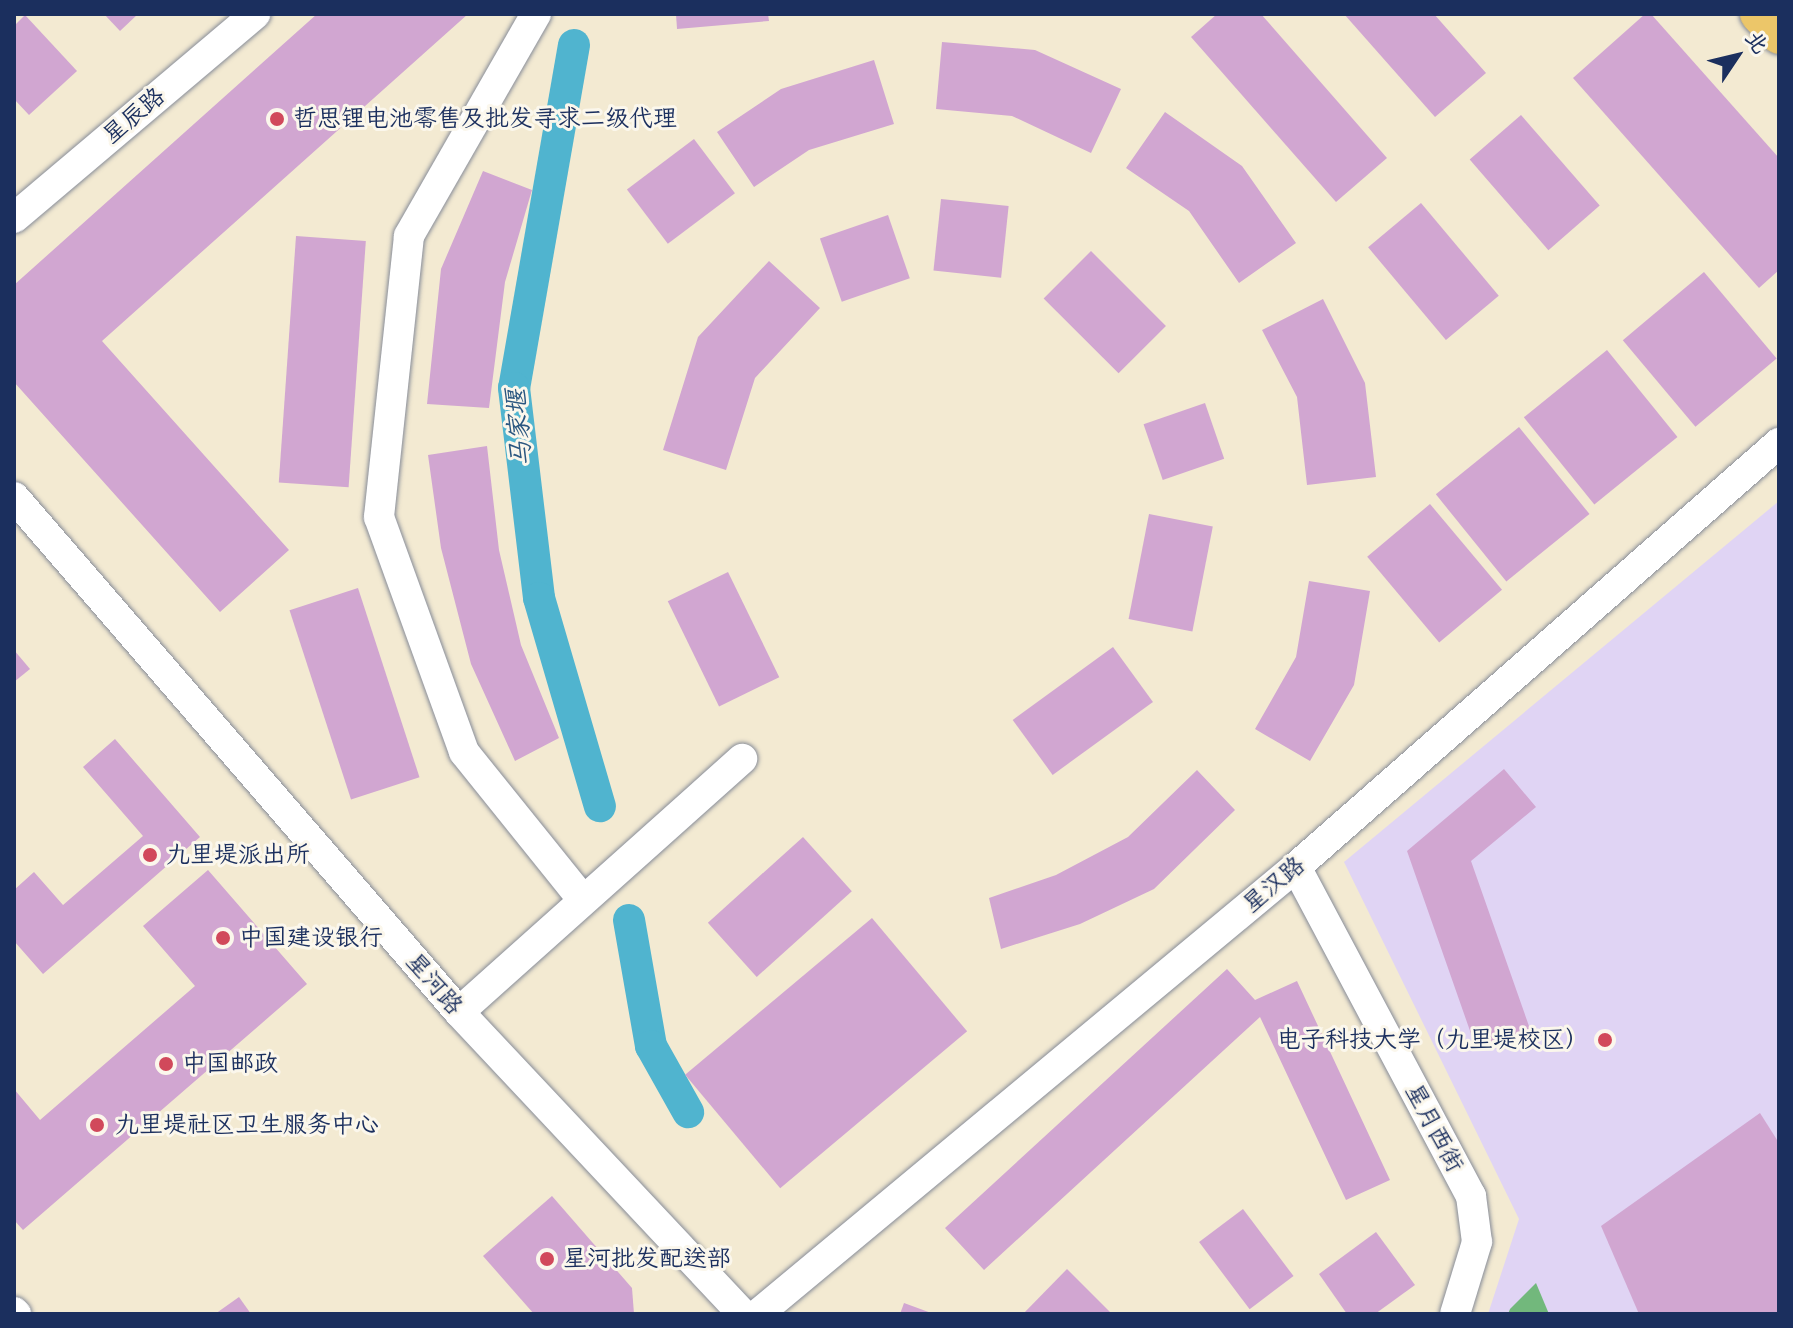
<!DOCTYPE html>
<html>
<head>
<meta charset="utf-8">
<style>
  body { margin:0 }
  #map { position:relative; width:1793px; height:1328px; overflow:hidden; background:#f3ead2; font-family:"Comic Neue","LXGW WenKai TC",sans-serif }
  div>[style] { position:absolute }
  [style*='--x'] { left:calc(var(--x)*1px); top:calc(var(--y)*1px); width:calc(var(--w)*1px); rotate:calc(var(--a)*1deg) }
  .built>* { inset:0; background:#e0d4f4 }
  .forest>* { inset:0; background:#72b87c }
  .canal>* { height:32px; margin:-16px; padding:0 16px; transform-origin:16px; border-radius:16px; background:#50b4cf }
  .building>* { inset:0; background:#d1a6d1; transform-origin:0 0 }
  .roads { filter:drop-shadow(0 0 2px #878c98) drop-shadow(0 0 2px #878c98) }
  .minor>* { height:30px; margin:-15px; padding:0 15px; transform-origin:15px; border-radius:15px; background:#fff }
  .major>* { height:38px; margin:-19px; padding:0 19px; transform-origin:19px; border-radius:19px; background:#ecc669 }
  .dots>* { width:22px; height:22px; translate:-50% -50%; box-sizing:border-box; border:4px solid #fbf7ec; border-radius:50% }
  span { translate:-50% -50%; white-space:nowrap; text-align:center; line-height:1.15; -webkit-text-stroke:6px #fbf7ec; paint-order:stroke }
  .street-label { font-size:24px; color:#1b2f5e }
  .poi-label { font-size:24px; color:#1b2f5e }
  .left { translate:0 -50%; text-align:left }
  .right { translate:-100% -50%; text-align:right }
  .water-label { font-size:26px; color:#2b5780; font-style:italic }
  .frame { position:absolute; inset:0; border:16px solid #1b2f5e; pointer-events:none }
  .north { position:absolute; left:1697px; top:16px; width:80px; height:80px; -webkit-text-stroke:6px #fbf7ec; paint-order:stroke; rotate:55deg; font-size:22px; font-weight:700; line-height:32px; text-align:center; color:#1b2f5e }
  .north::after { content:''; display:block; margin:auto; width:28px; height:36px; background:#1b2f5e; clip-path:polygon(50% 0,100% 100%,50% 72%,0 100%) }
</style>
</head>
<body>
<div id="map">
  <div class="built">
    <i style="clip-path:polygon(1779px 501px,1779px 1314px,1488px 1314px,1519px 1219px,1344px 862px)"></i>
  </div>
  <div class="forest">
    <i style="clip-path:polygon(1536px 1283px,1549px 1314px,1508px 1314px,1510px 1309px)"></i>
  </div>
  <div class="canal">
    <i style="--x:574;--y:45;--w:348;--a:99.9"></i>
    <i style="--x:514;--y:388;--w:211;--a:83.2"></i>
    <i style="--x:539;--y:598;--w:217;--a:73.7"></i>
    <i style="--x:629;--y:920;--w:128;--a:80.1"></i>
    <i style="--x:651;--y:1046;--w:76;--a:60.7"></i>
  </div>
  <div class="building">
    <i style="clip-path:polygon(104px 14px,138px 14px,120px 31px)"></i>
    <i style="clip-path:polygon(317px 14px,468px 14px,102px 341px,289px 550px,220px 612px,14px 382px,14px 285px)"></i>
    <i style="clip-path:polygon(676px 14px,768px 14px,769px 21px,677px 29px)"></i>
    <i style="clip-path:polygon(1217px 14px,1261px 14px,1387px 158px,1336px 202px,1191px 37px)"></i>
    <i style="clip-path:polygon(1344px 14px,1434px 14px,1486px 73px,1435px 117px)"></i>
    <i style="clip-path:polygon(1645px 14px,1651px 14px,1779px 158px,1779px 270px,1759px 288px,1573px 78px)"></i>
    <i style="clip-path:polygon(25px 15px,77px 71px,29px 115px,14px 99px,14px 26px)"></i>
    <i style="clip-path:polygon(942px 42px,1035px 50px,1121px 89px,1091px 153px,1012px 116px,936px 109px)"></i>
    <i style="clip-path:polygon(874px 60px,894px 124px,809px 150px,754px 187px,717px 132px,781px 89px)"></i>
    <i style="clip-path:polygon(1165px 112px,1242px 166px,1296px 243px,1239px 283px,1189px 211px,1126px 168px)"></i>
    <i style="left:1521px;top:115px;width:120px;height:68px;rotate:49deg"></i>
    <i style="left:694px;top:139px;width:68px;height:84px;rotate:53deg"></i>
    <i style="clip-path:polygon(483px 171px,532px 190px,505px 282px,489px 408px,427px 404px,441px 269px)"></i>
    <i style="left:941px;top:199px;width:68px;height:72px;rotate:6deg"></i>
    <i style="left:1421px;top:203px;width:121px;height:69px;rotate:50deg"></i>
    <i style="left:888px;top:215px;width:67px;height:72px;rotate:71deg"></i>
    <i style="left:296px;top:236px;width:70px;height:247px;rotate:4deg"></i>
    <i style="left:1091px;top:251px;width:106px;height:67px;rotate:45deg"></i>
    <i style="clip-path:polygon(769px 261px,820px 308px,755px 378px,726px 470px,663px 450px,698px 337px)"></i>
    <i style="left:1704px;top:272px;width:113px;height:106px;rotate:50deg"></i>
    <i style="clip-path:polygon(1323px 299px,1365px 383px,1376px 477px,1307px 485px,1297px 397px,1262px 330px)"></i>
    <i style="left:1607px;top:350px;width:112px;height:107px;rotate:51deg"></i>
    <i style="left:1205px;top:403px;width:59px;height:65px;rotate:71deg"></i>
    <i style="left:1519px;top:427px;width:112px;height:107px;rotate:51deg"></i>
    <i style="clip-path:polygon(487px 446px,499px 550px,521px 645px,559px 738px,515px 761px,471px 664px,441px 548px,428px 455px)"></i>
    <i style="left:1430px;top:504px;width:112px;height:82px;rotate:50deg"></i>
    <i style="left:1149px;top:514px;width:65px;height:107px;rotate:11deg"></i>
    <i style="left:728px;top:572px;width:117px;height:67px;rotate:64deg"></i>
    <i style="clip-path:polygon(1309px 581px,1370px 591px,1354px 685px,1310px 761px,1255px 729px,1296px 657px)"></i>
    <i style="left:358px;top:588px;width:199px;height:72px;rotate:72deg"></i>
    <i style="left:1113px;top:647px;width:68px;height:124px;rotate:54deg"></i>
    <i style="clip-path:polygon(14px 650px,30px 669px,14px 682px)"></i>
    <i style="clip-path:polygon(115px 739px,200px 837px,43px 974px,14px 941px,14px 890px,34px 872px,63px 905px,143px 836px,83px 767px)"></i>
    <i style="clip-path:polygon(1504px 769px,1536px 807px,1471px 861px,1530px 1029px,1476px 1048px,1407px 851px)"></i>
    <i style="clip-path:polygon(1197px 770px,1235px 810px,1154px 889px,1080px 924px,1001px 949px,989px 898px,1056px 875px,1128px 837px)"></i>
    <i style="left:803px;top:837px;width:73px;height:128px;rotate:48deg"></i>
    <i style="clip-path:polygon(208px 870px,307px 984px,23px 1230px,14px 1220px,14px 1089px,40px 1120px,195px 986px,143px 926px)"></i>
    <i style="left:872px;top:918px;width:148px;height:244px;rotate:50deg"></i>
    <i style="clip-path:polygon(1227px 969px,1255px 1000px,1297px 981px,1390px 1180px,1346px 1200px,1260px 1017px,984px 1270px,945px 1228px)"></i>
    <i style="clip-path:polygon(1760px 1113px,1779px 1143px,1779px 1314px,1639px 1314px,1601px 1226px)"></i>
    <i style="clip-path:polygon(552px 1196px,632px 1288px,634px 1314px,534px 1314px,483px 1256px)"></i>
    <i style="left:1243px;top:1209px;width:84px;height:55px;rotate:53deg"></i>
    <i style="clip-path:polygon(1376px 1232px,1415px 1285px,1375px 1314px,1347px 1314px,1319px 1274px)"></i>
    <i style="clip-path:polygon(1067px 1269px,1112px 1314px,1023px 1314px)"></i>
    <i style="clip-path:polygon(239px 1297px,251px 1314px,215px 1314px)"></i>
    <i style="clip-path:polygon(904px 1303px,934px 1314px,900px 1314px)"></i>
  </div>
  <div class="roads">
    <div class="minor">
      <i style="--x:536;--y:14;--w:256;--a:119.8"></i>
      <i style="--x:409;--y:236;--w:283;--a:96.1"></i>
      <i style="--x:379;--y:517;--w:250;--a:70.1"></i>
      <i style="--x:464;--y:752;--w:189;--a:51.2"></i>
      <i style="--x:14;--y:218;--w:316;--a:-40.2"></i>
      <i style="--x:14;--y:497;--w:681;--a:49.17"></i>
      <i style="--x:459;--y:1012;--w:415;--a:46.8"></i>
      <i style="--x:1296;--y:867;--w:373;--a:62"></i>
      <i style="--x:1471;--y:1196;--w:46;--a:82.6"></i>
      <i style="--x:1477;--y:1242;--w:75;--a:107"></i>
      <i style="--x:459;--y:1012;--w:380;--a:-41.8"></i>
      <i style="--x:14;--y:1312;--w:3;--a:45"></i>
      <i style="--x:758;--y:1314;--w:699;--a:-39.72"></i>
      <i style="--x:1296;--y:867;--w:643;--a:-41.28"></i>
    </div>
    <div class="major">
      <i style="--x:1759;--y:14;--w:29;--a:46"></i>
    </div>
  </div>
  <div class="dots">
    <i style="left:277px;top:119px;background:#d1495b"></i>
    <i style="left:150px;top:855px;background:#d1495b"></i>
    <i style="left:223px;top:938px;background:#d1495b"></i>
    <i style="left:1605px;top:1040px;background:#d1495b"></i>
    <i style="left:166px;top:1064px;background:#d1495b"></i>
    <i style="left:97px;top:1125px;background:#d1495b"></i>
    <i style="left:547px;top:1259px;background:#d1495b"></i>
  </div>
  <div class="street-label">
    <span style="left:134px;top:116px;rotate:-40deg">星辰路</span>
    <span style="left:1274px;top:885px;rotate:-40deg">星汉路</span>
    <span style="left:434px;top:984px;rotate:49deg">星河路</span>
    <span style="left:1434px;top:1128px;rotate:62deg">星月西街</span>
  </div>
  <div class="poi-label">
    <span class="left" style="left:293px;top:119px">哲思锂电池零售及批发寻求二级代理</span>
    <span class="left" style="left:166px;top:855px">九里堤派出所</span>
    <span class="left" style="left:239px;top:938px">中国建设银行</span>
    <span class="right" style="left:1589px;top:1040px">电子科技大学（九里堤校区）</span>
    <span class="left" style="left:182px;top:1064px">中国邮政</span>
    <span class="left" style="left:115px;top:1125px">九里堤社区卫生服务中心</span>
    <span class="left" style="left:563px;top:1259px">星河批发配送部</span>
  </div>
  <div class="water-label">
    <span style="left:520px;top:428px;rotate:-95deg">马家堰</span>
  </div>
  <div class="frame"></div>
  <div class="north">北</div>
</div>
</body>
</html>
